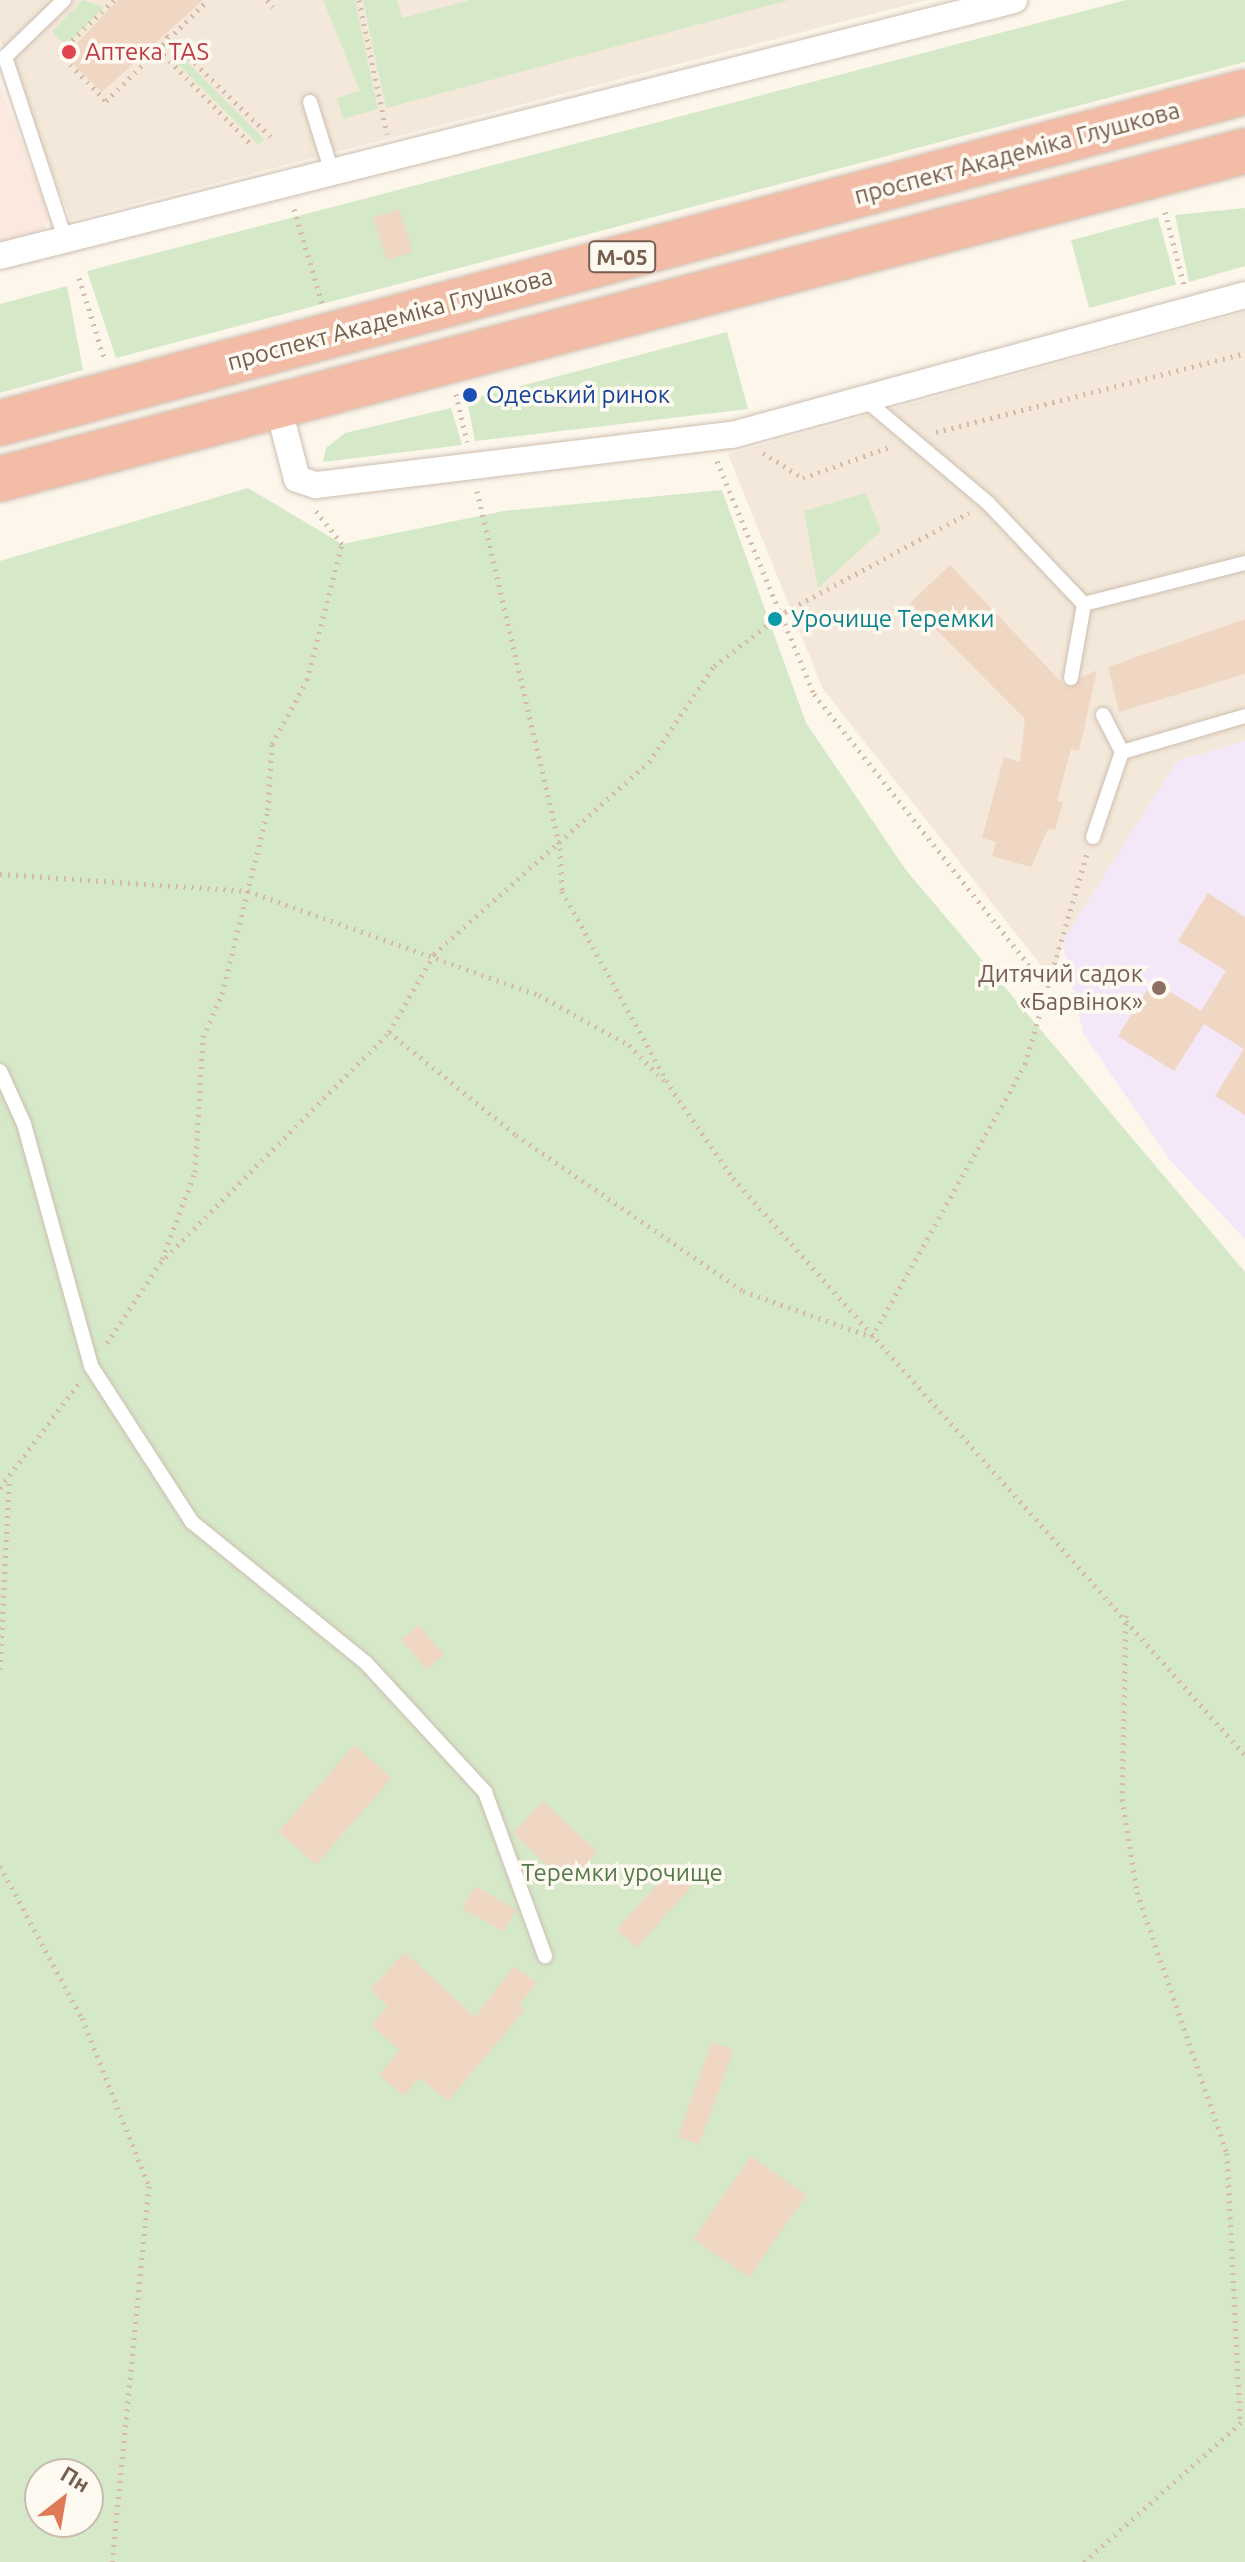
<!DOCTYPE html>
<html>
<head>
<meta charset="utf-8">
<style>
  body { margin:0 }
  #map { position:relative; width:1245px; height:2562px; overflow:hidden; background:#fcf6eb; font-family:Ubuntu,sans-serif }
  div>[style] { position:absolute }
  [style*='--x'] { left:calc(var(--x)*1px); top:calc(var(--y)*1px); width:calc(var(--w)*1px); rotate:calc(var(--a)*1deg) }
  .residential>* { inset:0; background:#f3e8d9 }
  .commercial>* { inset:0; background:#fbe9df }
  .education>* { inset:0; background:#f3e7f8 }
  .green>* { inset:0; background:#d5e9c9; transform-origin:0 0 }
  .building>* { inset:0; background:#f0d7c4; transform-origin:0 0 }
  .path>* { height:5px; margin-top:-2.5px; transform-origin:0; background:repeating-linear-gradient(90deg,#d5baa6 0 2px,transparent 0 8px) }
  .roads { filter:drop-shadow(0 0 2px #cebeb1) drop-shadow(0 0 2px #cebeb1) }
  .lane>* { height:14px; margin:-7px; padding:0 7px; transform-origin:7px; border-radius:7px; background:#fff }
  .street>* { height:26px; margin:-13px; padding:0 13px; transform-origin:13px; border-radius:13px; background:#fff }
  .highway>* { height:44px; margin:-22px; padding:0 22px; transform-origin:22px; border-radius:22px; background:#f2bca6 }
  .dots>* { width:22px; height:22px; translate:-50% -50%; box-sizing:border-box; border:4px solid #fefaf1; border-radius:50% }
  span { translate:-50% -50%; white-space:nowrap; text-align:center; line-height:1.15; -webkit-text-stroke:7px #fefaf1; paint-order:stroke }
  .shield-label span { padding:2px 6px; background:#fefaf1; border:2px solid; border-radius:6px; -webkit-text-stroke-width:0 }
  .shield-label { font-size:22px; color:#765e4f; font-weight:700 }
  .health-label { font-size:24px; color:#be3a42 }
  .left { translate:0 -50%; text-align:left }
  .street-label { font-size:24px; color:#765e4f }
  .transit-label { font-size:24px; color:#164399 }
  .culture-label { font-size:24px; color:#0d838f }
  .education-label { font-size:24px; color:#785e54 }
  .right { translate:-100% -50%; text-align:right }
  .park-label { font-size:24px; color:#547a47 }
  .north { position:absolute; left:24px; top:2458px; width:80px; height:80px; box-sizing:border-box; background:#fefaf1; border:2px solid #c8bcb0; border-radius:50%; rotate:31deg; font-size:22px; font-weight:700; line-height:32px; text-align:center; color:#765e4f }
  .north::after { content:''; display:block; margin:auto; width:28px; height:36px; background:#de7a58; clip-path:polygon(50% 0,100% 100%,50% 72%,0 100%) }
</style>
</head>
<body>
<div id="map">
  <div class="residential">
    <i style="clip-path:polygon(0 0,927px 0,71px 220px,0 40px)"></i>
    <i style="clip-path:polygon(1245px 312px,1245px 741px,1177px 761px,1062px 942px,1055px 983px,823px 689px,728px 454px)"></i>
  </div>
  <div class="commercial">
    <i style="clip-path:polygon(0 85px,50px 218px,43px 230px,0 242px)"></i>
  </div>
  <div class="education">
    <i style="clip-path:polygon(1245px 741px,1245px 1239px,1169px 1159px,1083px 1033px,1062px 942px,1177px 761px)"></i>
  </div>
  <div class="green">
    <i style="clip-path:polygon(83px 0,104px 7px,66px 46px,52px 31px)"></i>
    <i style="clip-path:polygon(323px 0,355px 0,378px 109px,343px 119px,337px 98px,360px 91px)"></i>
    <i style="clip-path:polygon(363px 0,397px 0,402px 18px,470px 0,789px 0,386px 108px)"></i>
    <i style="clip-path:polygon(1126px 0,1245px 0,1245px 62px,116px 358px,87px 271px)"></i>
    <i style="left:178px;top:53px;width:122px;height:8px;rotate:45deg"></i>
    <i style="clip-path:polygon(1245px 208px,1245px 266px,1189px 282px,1175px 215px)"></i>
    <i style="left:1158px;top:217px;width:70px;height:90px;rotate:75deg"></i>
    <i style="clip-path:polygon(67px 286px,83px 370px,0 393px,0 304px)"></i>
    <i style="clip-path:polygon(727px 332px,748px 409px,475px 441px,467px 400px)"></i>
    <i style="clip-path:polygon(451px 408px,462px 445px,323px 462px,326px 448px,345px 433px)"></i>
    <i style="clip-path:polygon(evenodd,248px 488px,342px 544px,504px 511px,722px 490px,806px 723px,906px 870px,1245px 1272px,1245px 2562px,0 2562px,0 561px,248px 488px,40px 2474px,88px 2474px,88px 2522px,40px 2522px,40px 2474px)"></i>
    <i style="clip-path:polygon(866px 493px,881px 531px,818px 588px,804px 511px)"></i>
  </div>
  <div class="building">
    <i style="clip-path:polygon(118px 0,203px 0,102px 92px,65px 56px)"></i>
    <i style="left:399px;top:209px;width:45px;height:27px;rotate:72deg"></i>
    <i style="clip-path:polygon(950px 565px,1065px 686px,1097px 670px,1079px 751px,1071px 749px,1057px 801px,1063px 802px,1055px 830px,1048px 829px,1031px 867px,992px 856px,996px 842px,982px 838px,1004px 757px,1020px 762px,1025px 719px,910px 603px)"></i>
    <i style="clip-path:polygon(1245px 619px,1245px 674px,1119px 712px,1108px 667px)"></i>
    <i style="clip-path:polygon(1208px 893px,1245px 917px,1245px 1115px,1215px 1096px,1244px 1049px,1204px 1024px,1174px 1071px,1118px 1036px,1153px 981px,1201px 1011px,1226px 971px,1178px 941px)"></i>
    <i style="left:419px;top:1625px;width:39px;height:23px;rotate:50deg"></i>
    <i style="left:354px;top:1745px;width:50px;height:115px;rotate:41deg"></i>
    <i style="left:543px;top:1801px;width:74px;height:44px;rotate:43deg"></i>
    <i style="left:672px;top:1868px;width:27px;height:83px;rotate:42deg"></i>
    <i style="left:475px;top:1886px;width:47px;height:26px;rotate:29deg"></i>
    <i style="clip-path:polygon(405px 1952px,475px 2017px,514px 1966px,537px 1983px,519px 2005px,525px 2010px,448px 2101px,419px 2078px,404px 2096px,379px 2075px,400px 2050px,371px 2025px,388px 2006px,370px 1989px)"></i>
    <i style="left:712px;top:2042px;width:23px;height:101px;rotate:20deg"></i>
    <i style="left:751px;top:2156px;width:68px;height:101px;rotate:35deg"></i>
  </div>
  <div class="path">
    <i style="--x:114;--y:0;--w:76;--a:136.1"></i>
    <i style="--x:59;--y:53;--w:67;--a:45.6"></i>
    <i style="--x:106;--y:101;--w:144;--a:-44.7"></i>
    <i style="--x:267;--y:0;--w:9;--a:49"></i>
    <i style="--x:359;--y:0;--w:137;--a:78.2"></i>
    <i style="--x:166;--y:35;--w:151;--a:44.2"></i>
    <i style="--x:158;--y:49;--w:136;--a:45.6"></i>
    <i style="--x:294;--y:209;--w:98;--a:73.4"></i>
    <i style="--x:1165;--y:212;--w:75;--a:75.4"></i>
    <i style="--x:79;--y:278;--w:84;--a:72.6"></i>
    <i style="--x:456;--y:394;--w:49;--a:77.1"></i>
    <i style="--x:936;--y:432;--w:319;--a:-14.3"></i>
    <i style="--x:763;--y:453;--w:47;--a:32"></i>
    <i style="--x:803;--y:478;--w:95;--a:-19.8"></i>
    <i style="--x:717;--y:461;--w:252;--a:67.4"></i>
    <i style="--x:814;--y:694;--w:374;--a:51.6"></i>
    <i style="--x:477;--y:491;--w:367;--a:76.9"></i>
    <i style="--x:560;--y:848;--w:43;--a:87.3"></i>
    <i style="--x:562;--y:891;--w:224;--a:61.1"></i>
    <i style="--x:670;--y:1087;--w:111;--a:55.3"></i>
    <i style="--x:733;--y:1178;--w:771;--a:48.42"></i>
    <i style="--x:0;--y:874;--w:249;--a:3.9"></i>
    <i style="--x:248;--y:891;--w:309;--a:19.7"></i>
    <i style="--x:539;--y:995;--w:103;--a:29.1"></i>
    <i style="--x:629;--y:1045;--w:50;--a:45.8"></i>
    <i style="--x:389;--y:1032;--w:164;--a:39"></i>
    <i style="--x:516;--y:1135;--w:275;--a:34.5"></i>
    <i style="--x:743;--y:1291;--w:137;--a:19.6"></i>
    <i style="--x:872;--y:1337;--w:313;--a:-60.7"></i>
    <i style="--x:1025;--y:1064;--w:220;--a:-73.6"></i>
    <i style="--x:162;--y:1259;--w:93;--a:-69.2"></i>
    <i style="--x:195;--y:1172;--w:135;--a:-86.6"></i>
    <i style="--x:203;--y:1037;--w:47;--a:-66.2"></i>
    <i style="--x:222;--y:994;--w:190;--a:-76"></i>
    <i style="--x:268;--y:810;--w:66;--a:-86.5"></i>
    <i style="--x:272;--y:744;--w:73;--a:-61.3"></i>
    <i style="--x:307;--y:680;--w:140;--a:-75.6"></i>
    <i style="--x:342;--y:544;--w:42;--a:-128.2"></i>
    <i style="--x:107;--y:1343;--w:96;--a:-56.5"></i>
    <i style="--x:160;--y:1263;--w:325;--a:-45.2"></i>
    <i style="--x:389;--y:1032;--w:90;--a:-60"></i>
    <i style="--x:434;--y:954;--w:288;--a:-41.8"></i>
    <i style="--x:649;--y:762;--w:116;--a:-55.9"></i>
    <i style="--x:714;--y:666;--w:89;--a:-37.3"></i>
    <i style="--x:785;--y:612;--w:209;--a:-28.3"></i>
    <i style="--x:0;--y:1488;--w:130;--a:-53.1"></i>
    <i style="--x:1126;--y:1615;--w:184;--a:91.2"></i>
    <i style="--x:1122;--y:1799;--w:94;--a:80.8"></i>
    <i style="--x:1137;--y:1892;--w:276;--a:71"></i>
    <i style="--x:1227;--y:2153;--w:270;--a:87.2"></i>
    <i style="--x:0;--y:1669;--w:187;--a:-87.2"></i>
    <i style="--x:0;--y:1866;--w:173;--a:61.7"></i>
    <i style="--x:82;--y:2018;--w:181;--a:68.3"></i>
    <i style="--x:149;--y:2186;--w:378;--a:95.6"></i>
    <i style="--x:1084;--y:2562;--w:215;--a:-41.6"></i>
  </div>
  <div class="roads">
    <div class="lane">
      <i style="--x:64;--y:0;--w:82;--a:136"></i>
      <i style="--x:5;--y:57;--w:191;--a:71.7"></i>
      <i style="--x:310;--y:102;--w:70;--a:72.6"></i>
      <i style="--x:868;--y:402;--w:157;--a:40.1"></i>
      <i style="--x:988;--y:503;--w:139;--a:46.5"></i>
      <i style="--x:1084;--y:604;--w:166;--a:-14.3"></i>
      <i style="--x:1071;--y:678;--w:75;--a:-80"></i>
      <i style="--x:1103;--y:715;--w:42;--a:62.8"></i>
      <i style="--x:1093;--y:837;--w:90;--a:-71.2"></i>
      <i style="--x:1122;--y:752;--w:128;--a:-16.3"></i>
      <i style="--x:0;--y:1071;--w:58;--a:65.6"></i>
      <i style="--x:24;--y:1124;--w:251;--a:74.5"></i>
      <i style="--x:91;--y:1366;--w:186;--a:57.1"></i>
      <i style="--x:192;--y:1522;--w:224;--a:39"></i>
      <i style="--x:366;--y:1663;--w:176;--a:47.3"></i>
      <i style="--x:485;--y:1792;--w:175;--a:69.9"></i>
    </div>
    <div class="street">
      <i style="--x:0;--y:256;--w:1046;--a:-14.17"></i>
      <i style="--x:278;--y:406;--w:75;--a:75.4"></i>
      <i style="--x:297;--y:479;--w:20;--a:18"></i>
      <i style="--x:316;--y:485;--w:419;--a:-6.9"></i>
      <i style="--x:732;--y:435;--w:532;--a:-15.26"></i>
    </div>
    <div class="highway">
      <i style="--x:0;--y:423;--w:1288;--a:-14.89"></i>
      <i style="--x:0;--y:479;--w:1287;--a:-14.76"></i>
    </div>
  </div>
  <div class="dots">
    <i style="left:69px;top:52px;background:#e0444e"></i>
    <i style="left:470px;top:395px;background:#1a4fb4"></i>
    <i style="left:775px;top:619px;background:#0f9aa8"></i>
    <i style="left:1159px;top:988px;background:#8d6e63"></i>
  </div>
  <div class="shield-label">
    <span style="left:622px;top:257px">М-05</span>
  </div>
  <div class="health-label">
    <span class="left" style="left:85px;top:52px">Аптека TAS</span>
  </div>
  <div class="street-label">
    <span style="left:1017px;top:153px;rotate:-15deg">проспект Академіка Глушкова</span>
    <span style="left:390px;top:319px;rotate:-15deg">проспект Академіка Глушкова</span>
  </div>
  <div class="transit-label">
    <span class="left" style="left:486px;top:395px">Одеський ринок</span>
  </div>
  <div class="culture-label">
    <span class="left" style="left:791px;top:619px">Урочище Теремки</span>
  </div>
  <div class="education-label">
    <span class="right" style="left:1143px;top:988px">Дитячий садок<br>«Барвінок»</span>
  </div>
  <div class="park-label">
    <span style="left:622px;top:1873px">Теремки урочище</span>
  </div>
  <div class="north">Пн</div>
</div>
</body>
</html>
